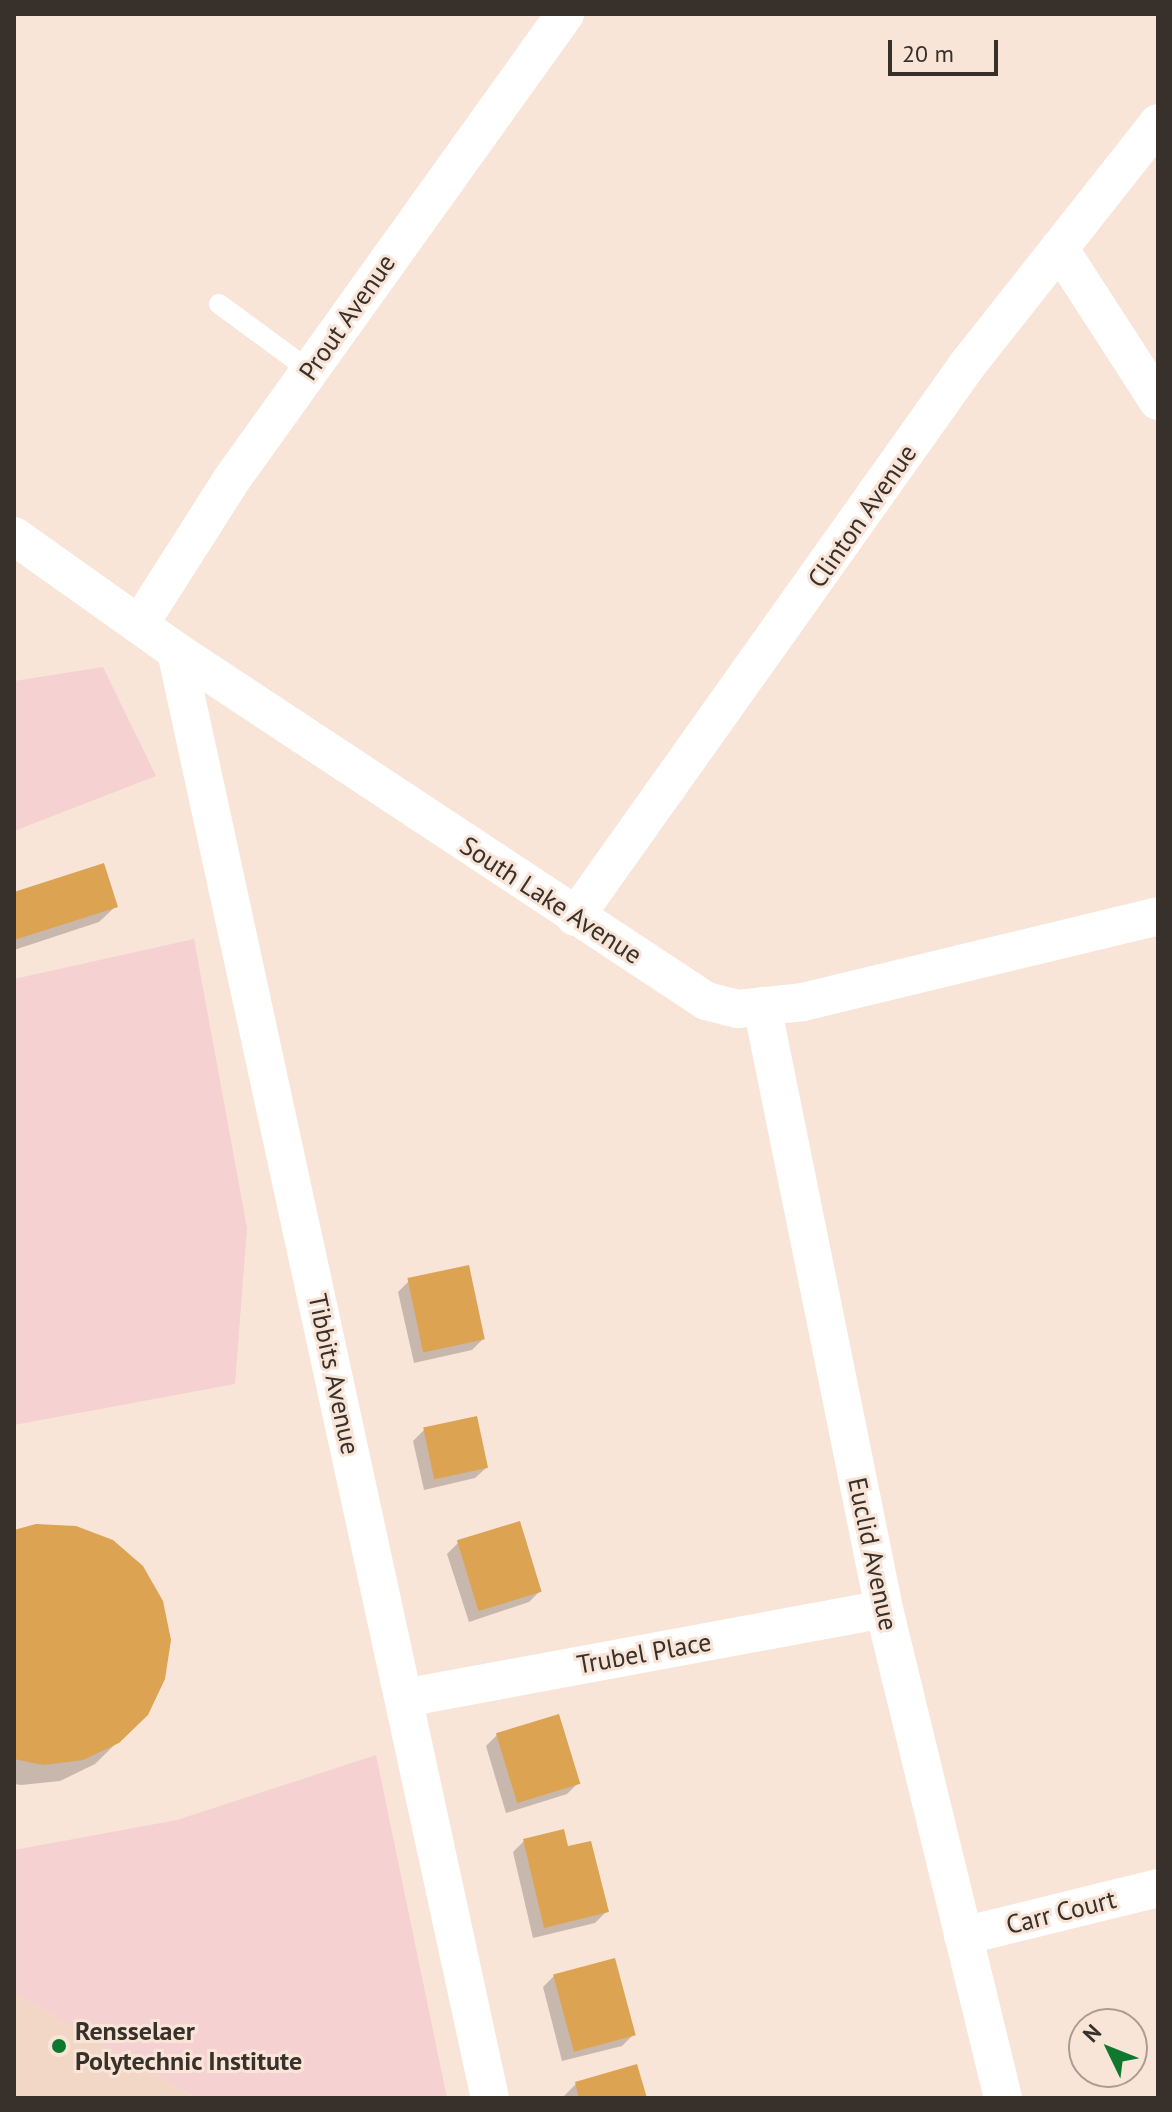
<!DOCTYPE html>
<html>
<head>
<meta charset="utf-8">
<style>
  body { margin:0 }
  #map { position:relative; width:1172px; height:2112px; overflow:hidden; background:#f9e5d8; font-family:"PT Sans",sans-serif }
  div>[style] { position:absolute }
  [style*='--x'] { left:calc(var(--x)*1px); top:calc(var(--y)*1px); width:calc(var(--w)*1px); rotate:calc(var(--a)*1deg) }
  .built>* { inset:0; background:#f2d7c6 }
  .green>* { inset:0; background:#f5d1d1 }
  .shadow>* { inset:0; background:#0003 }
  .building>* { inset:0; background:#dca353; transform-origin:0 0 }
  .service>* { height:20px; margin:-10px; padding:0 10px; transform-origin:10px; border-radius:10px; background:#fff }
  .minor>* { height:38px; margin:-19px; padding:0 19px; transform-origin:19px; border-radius:19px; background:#fff }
  .dots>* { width:22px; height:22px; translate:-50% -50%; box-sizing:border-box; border:4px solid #f9e5d8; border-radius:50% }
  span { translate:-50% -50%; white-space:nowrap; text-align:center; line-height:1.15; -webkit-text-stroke:6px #f9e5d8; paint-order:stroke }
  .street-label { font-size:26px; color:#37302b }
  .poi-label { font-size:26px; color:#37302b; font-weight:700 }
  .left { translate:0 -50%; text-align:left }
  .frame { position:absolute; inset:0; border:16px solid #37302b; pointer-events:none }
  .north { position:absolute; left:1068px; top:2008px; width:80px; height:80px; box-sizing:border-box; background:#f9e5d8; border:2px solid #ab9d93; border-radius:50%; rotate:313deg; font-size:22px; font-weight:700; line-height:32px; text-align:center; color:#37302b }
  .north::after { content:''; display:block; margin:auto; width:28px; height:36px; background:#0e782c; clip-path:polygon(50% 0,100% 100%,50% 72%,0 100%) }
  .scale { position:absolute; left:888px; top:40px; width:110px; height:36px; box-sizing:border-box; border:4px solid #37302b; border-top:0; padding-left:10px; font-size:24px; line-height:28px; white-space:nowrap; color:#37302b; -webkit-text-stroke:6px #f9e5d8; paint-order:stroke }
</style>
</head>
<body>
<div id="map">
  <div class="built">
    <i style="clip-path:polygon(14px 1993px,196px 2098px,14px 2098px)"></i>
  </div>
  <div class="green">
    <i style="clip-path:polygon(103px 667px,156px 776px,14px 831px,14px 681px)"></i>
    <i style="clip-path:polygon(194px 939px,247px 1228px,235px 1384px,14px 1425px,14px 979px)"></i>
    <i style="clip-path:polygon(376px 1755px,447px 2098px,196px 2098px,14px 1993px,14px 1850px,177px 1820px)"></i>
  </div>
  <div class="shadow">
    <i style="clip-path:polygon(14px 895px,116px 906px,99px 922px,14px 950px)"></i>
    <i style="clip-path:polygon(409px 1281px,483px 1339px,472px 1350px,414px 1363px,398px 1292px)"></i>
    <i style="clip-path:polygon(424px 1430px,486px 1468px,475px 1478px,424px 1490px,413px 1441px)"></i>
    <i style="clip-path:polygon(14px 1532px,146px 1714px,95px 1764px,60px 1781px,21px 1785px,14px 1784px)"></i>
    <i style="clip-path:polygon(458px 1543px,540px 1591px,529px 1602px,469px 1622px,447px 1554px)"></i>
    <i style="clip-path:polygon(497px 1735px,578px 1783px,567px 1794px,506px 1813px,486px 1746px)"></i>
    <i style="clip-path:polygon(524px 1841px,566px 1849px,606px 1912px,595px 1923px,533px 1938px,513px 1852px)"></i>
    <i style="clip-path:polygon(554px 1976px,633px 2035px,622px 2046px,562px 2061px,543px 1987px)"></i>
    <i style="clip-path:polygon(576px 2084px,645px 2098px,562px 2098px)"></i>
  </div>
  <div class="building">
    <i style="clip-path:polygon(104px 863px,118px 907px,14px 940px,14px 892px)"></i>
    <i style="left:469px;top:1265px;width:76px;height:63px;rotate:78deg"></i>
    <i style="left:477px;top:1416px;width:53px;height:55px;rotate:78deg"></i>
    <i style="left:520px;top:1521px;width:74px;height:66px;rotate:73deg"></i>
    <i style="clip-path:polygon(36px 1524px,76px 1526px,113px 1540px,143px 1566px,163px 1601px,171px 1640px,165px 1679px,148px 1715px,119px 1743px,83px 1760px,43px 1765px,14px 1759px,14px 1530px)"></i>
    <i style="left:559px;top:1714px;width:73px;height:66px;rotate:73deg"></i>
    <i style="clip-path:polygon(564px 1829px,568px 1846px,591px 1841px,609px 1912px,544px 1928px,523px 1839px)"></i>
    <i style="left:615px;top:1958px;width:80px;height:64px;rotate:75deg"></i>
    <i style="clip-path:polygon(637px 2064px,647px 2098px,579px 2098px,575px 2082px)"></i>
  </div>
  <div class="service">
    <i style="--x:219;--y:304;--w:112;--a:36.3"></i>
  </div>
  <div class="minor">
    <i style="--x:1059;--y:248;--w:182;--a:57.1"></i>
    <i style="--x:14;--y:536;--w:199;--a:35.4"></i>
    <i style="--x:176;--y:651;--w:635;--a:33.44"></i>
    <i style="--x:706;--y:1001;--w:33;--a:14"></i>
    <i style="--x:738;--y:1009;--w:65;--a:-6.1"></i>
    <i style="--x:803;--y:1002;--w:365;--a:-13.6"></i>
    <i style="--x:139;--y:625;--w:173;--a:-57.5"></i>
    <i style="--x:232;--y:479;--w:572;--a:-54.39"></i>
    <i style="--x:176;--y:651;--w:1481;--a:77.76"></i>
    <i style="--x:575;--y:917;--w:678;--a:-54.6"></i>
    <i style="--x:968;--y:364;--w:307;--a:-51.7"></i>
    <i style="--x:762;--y:1006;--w:615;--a:78.56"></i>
    <i style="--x:884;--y:1609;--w:503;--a:76.32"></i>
    <i style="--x:404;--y:1698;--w:488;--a:-10.5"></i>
    <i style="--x:963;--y:1936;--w:201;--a:-13.8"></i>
  </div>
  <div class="dots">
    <i style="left:59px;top:2046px;background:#0e782c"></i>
  </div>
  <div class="street-label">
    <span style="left:347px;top:317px;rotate:-55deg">Prout Avenue</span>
    <span style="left:862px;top:516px;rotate:-55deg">Clinton Avenue</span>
    <span style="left:551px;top:900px;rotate:33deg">South Lake Avenue</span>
    <span style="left:334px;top:1374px;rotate:78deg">Tibbits Avenue</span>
    <span style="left:873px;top:1554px;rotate:78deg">Euclid Avenue</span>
    <span style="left:644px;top:1653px;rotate:-10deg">Trubel Place</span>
    <span style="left:1061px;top:1912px;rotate:-14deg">Carr Court</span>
  </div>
  <div class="poi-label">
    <span class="left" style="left:75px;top:2046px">Rensselaer<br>Polytechnic Institute</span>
  </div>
  <div class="frame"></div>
  <div class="north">N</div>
  <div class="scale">20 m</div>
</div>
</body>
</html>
